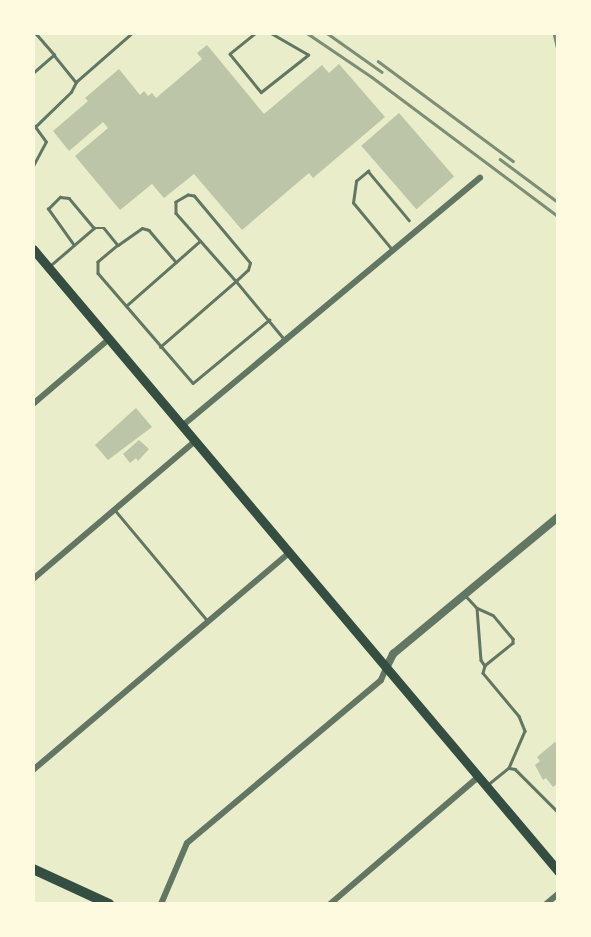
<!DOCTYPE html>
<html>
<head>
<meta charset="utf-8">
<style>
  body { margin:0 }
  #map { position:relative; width:591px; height:937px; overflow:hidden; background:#e9edc9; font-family:"Titillium Web",sans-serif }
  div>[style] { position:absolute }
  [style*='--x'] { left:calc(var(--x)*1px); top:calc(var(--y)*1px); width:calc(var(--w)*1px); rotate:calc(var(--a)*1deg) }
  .building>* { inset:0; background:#bcc5a7; transform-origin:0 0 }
  .service>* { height:2.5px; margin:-1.25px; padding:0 1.25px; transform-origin:1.25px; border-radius:1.25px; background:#617663 }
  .minor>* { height:6px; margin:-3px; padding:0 3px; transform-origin:3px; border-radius:3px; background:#617663 }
  .tertiary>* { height:8px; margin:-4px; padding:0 4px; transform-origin:4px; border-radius:4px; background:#617663 }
  .secondary>* { height:9px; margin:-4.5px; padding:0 4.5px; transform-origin:4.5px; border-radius:4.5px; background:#344e41 }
  .primary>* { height:10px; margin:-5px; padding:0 5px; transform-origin:5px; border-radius:5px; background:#344e41 }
  .rail>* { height:2.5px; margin:-1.25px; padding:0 1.25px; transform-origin:1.25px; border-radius:1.25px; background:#7c8e77 }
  span { translate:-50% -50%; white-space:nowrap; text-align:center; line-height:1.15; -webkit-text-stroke:7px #fefae0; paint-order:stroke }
  .frame { position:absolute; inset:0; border:35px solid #fefae0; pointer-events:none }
</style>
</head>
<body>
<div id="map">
  <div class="building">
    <i style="clip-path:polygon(207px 45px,264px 114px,322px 65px,329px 73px,339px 64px,385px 117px,313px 178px,309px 173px,242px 230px,194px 174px,164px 198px,152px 184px,120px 210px,75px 156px,108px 128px,103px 122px,69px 151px,53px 131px,88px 101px,85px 98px,119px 69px,140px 95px,144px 91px,148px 96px,152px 93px,156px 98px,202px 59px,197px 53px)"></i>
    <i style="left:399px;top:113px;width:84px;height:50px;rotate:49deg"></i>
    <i style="clip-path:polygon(136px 408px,152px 427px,108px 460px,95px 445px)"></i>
    <i style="clip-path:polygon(139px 440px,149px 449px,138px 461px,136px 458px,130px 463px,123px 454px)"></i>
    <i style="clip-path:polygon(555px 742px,558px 745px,558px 783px,553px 787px,546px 778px,543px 780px,535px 765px,540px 761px,537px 757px)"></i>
  </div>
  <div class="service">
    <i style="--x:256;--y:33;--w:33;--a:141"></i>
    <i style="--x:230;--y:54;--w:49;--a:50.8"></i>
    <i style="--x:261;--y:92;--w:60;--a:-38.2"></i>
    <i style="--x:308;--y:55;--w:44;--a:-149.9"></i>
    <i style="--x:54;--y:55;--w:35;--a:51"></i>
    <i style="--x:33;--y:73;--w:28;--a:-41"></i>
    <i style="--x:54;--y:55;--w:29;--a:-131"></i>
    <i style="--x:33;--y:166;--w:27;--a:-62"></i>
    <i style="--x:46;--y:142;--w:19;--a:-126"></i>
    <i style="--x:35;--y:127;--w:50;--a:-44.2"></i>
    <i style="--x:71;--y:92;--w:11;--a:-63"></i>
    <i style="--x:76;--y:82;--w:74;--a:-41.2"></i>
    <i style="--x:73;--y:244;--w:43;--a:-125.5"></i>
    <i style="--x:48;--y:209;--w:17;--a:-45"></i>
    <i style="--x:60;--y:197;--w:9;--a:6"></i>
    <i style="--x:69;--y:198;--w:39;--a:50"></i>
    <i style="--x:118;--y:245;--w:29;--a:-35"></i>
    <i style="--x:142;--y:228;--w:7;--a:16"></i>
    <i style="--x:149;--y:230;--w:42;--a:49.8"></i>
    <i style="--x:393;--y:251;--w:62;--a:-129.8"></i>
    <i style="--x:353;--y:203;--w:22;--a:-82"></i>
    <i style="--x:356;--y:181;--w:16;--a:-40"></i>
    <i style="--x:368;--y:171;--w:64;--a:50.1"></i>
    <i style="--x:51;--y:265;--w:57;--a:-40.7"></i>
    <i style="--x:94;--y:228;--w:10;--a:0"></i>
    <i style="--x:104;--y:228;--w:22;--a:51"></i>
    <i style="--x:118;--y:245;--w:26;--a:140"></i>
    <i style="--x:98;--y:262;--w:11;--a:90"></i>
    <i style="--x:98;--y:273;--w:145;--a:49.2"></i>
    <i style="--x:193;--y:383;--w:99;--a:-39.7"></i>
    <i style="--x:126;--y:306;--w:98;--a:-41.3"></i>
    <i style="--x:160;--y:347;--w:101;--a:-41"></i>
    <i style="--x:236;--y:281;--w:16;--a:-43"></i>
    <i style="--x:248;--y:270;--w:7;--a:-74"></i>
    <i style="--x:250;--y:263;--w:87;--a:-129.9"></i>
    <i style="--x:194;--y:196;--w:6;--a:-171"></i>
    <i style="--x:188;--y:195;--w:14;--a:150"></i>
    <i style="--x:176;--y:202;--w:11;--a:90"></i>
    <i style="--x:176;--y:213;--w:91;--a:48.6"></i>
    <i style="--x:236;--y:281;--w:77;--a:50.3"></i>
    <i style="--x:115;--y:510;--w:143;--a:50.1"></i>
    <i style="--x:465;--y:595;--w:18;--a:47"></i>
    <i style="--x:477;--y:608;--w:17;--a:24"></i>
    <i style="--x:493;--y:615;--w:31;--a:50"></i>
    <i style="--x:513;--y:639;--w:4;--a:90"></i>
    <i style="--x:513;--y:643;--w:36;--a:141"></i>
    <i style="--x:485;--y:666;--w:7;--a:106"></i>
    <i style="--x:483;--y:673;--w:56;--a:50.1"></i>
    <i style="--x:519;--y:716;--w:16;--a:68"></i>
    <i style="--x:525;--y:731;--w:40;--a:113.4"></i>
    <i style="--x:509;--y:768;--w:28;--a:141"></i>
    <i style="--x:477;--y:608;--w:52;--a:85.6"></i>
    <i style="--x:481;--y:660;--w:7;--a:56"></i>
    <i style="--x:509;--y:768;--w:6;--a:9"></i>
    <i style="--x:515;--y:769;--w:61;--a:45"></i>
  </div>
  <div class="minor">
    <i style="--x:33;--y:404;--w:100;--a:-40.5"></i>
    <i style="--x:182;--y:426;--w:388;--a:-39.8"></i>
    <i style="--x:33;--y:579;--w:213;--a:-40.4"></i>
    <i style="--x:33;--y:770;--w:336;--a:-40.3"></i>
    <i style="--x:161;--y:904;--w:66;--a:-66.9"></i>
    <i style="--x:187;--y:843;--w:253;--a:-40"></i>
    <i style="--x:381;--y:680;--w:13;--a:-67"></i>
    <i style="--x:330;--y:904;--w:195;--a:-40.6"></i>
    <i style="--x:546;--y:904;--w:16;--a:-40"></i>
  </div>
  <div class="tertiary">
    <i style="--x:386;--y:668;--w:16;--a:-63"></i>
    <i style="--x:393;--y:654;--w:214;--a:-39.7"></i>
  </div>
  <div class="secondary">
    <i style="--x:33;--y:249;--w:814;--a:49.83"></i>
  </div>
  <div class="primary">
    <i style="--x:33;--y:869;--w:84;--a:24.7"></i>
  </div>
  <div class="rail">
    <i style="--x:307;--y:33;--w:78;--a:34.1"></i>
    <i style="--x:372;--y:77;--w:232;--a:36.8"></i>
    <i style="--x:327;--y:33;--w:67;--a:35.3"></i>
    <i style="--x:554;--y:33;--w:17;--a:77"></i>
    <i style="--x:378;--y:61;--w:168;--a:36.5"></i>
    <i style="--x:500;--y:159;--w:72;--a:36.6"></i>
  </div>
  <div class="frame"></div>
</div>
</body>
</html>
